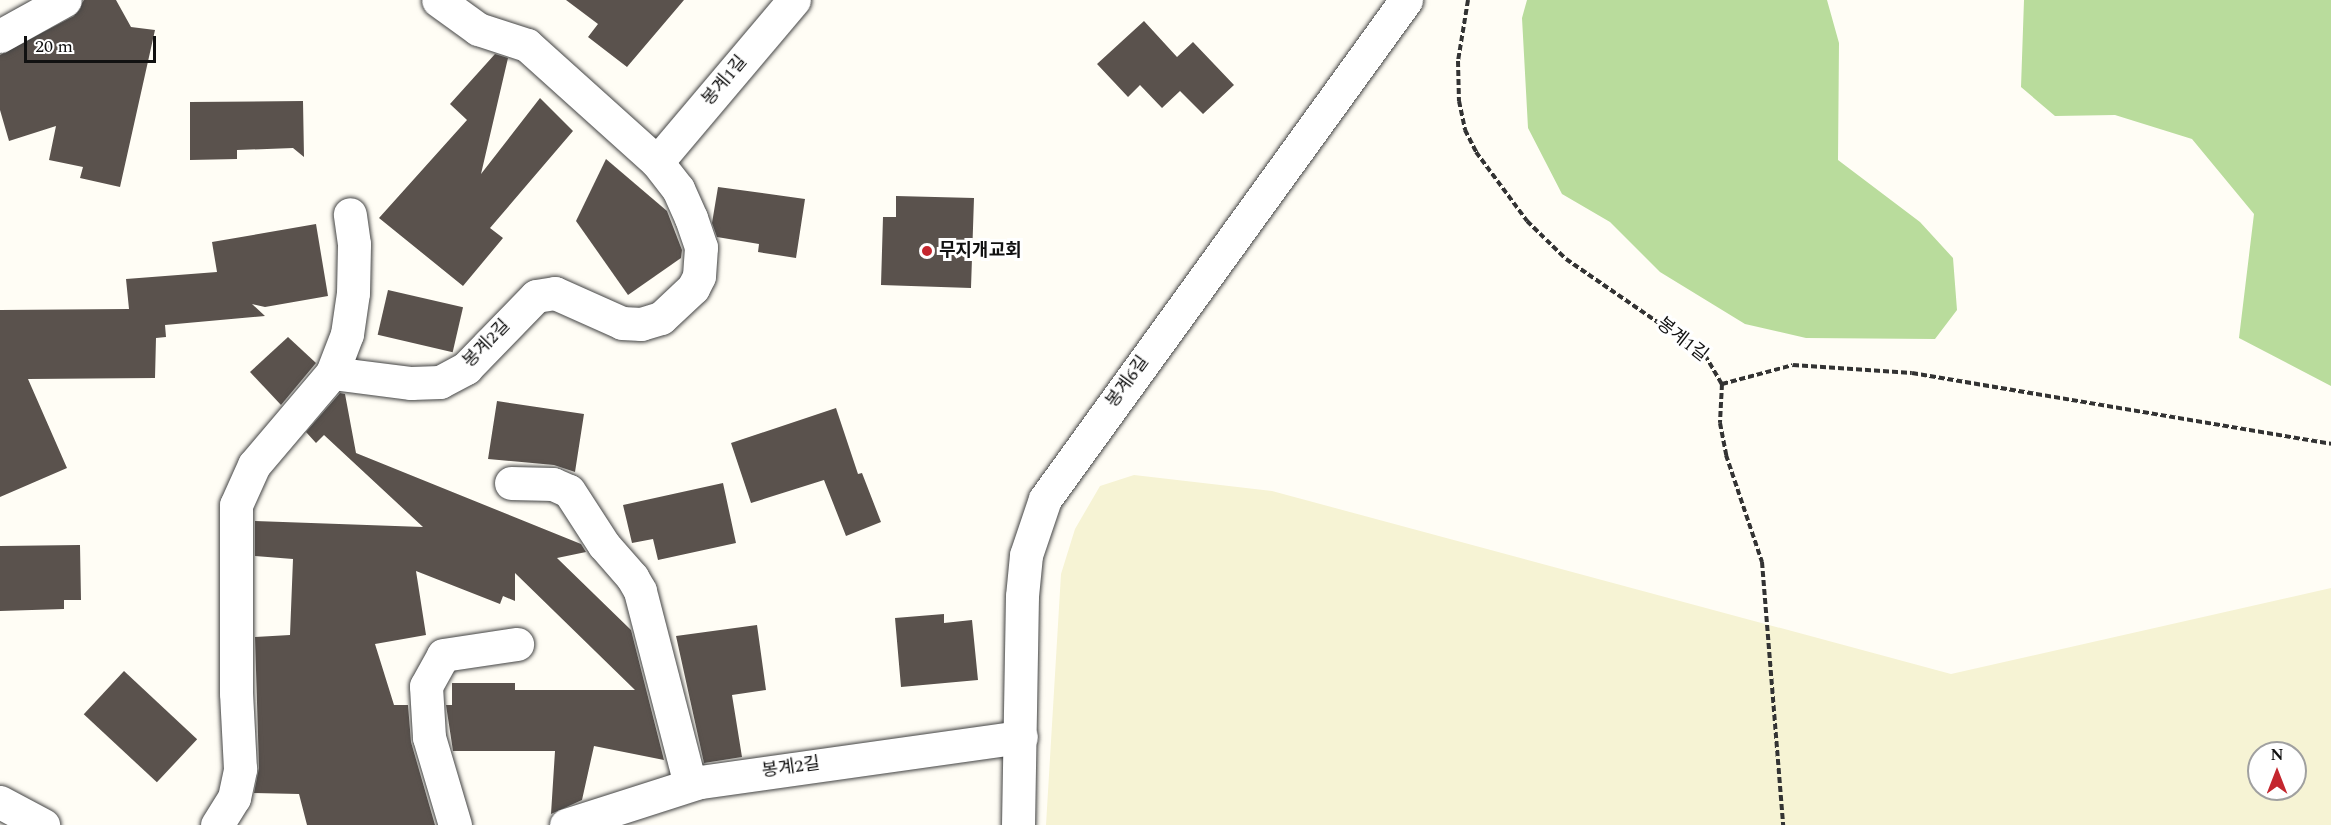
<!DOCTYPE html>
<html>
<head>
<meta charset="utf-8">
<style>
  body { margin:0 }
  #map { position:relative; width:2331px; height:825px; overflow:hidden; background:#fffdf5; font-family:Spectral,"Noto Sans KR",serif }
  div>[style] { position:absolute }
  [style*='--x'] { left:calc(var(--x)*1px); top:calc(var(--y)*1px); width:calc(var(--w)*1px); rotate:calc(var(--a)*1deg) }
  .farmland>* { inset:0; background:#f6f3d4 }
  .forest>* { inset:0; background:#b9dc9c }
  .building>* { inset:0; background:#5a524d; transform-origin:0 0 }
  .path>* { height:4px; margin-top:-2px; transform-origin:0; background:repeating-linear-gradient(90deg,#333 0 6px,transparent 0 9px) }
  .roads { filter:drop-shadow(0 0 2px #444) drop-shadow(0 0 2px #444) }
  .minor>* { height:33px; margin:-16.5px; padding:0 16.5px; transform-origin:16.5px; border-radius:16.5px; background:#fff }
  .dots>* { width:16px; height:16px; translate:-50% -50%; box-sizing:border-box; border:3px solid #fff; border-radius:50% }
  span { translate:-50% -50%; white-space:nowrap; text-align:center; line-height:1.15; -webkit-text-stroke:6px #fff; paint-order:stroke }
  .street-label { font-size:18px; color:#111 }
  .poi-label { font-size:18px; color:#111; font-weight:700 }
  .left { translate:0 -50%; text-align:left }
  .north { position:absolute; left:2247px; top:741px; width:60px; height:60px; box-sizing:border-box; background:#fff; border:2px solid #a0a0a0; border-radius:50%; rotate:0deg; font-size:16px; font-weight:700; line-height:24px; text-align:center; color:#111 }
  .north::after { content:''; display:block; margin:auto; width:21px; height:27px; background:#c4262e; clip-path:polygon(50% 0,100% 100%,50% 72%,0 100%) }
  .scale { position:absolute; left:24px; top:36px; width:132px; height:27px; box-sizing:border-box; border:3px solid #111; border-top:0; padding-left:8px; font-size:18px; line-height:21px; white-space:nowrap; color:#111; -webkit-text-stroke:4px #fff; paint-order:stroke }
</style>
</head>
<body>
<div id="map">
  <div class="farmland">
    <i style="clip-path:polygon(evenodd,1134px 475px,1272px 491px,1951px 674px,2331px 588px,2331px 825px,1046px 825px,1061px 574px,1075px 529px,1100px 486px,1134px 475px,2259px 753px,2295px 753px,2295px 789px,2259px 789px,2259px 753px)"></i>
  </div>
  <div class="forest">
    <i style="clip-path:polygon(1527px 0,1827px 0,1839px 43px,1838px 160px,1920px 222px,1953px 258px,1957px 310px,1935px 339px,1806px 338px,1745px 324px,1660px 272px,1610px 222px,1562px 194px,1528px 128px,1522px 18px)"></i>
    <i style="clip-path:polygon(2024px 0,2331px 0,2331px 386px,2239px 338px,2254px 214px,2192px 139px,2115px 115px,2055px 116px,2021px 87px)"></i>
  </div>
  <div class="building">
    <i style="clip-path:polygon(84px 0,116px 0,131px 27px,155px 30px,120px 187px,80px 178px,83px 167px,49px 160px,56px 126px,9px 141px,0 110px,0 55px,74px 16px)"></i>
    <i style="clip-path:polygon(566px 0,684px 0,627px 67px,588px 37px,598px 24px)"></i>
    <i style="clip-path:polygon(1144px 21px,1177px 57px,1193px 42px,1234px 85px,1203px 114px,1180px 91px,1162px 108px,1140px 85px,1128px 97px,1097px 64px)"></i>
    <i style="clip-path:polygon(495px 54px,508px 58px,481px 174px,540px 98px,573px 131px,490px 228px,503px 238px,463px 286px,379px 218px,467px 120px,450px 104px)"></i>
    <i style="clip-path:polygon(303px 101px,304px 157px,293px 148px,237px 150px,237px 159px,190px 160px,190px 102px)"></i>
    <i style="clip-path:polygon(606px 159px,667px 211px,682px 250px,681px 258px,628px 295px,576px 221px)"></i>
    <i style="clip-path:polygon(718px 187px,805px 199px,796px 258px,758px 252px,759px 244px,717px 237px,712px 223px)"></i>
    <i style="clip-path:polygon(896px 196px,974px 198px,971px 288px,881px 285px,883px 217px,896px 217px)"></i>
    <i style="clip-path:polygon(316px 224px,328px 296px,265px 307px,252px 304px,265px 316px,165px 325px,166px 337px,156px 338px,155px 378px,28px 379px,67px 468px,0 497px,0 310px,129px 309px,126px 279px,217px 272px,212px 242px)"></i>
    <i style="left:388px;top:290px;width:77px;height:46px;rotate:13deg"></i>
    <i style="clip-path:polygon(288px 337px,316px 363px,281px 405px,250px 372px)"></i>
    <i style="clip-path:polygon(340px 393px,345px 394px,356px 453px,581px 544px,586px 552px,557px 558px,631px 630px,664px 760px,594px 746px,582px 800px,551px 814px,555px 751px,453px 751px,446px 705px,452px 705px,452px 683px,515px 683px,515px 690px,635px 690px,515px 573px,515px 601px,503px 596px,500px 604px,416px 571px,426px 635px,375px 644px,394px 705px,408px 705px,411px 742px,435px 825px,307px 825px,299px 794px,254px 793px,259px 768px,255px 637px,290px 635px,293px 559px,255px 556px,255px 521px,423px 527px,324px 435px,316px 443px,306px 432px)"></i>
    <i style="clip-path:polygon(497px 401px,584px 414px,575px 472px,554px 465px,488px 459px)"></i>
    <i style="clip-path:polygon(836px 408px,858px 474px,862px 473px,881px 522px,846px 536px,824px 480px,751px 503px,731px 443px)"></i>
    <i style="clip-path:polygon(723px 483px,736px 543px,658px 560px,653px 539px,632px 543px,623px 505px)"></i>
    <i style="clip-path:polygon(80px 545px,81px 600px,64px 600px,64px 609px,0 611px,0 546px)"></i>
    <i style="clip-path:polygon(944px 614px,944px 623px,972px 620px,978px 680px,901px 687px,895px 618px)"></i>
    <i style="clip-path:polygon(757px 625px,766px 690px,732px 695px,742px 757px,704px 763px,676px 636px)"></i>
    <i style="left:124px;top:671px;width:100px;height:59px;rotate:43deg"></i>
  </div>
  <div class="path">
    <i style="--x:1468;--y:0;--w:62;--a:99.3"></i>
    <i style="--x:1458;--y:61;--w:40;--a:88.6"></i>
    <i style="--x:1459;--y:101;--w:30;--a:78"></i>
    <i style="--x:1465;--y:130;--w:25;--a:63"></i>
    <i style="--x:1476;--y:152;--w:86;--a:53.5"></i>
    <i style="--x:1527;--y:221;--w:54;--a:44.3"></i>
    <i style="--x:1566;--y:259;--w:169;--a:34.6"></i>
    <i style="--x:1705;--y:355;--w:34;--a:60"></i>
    <i style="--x:1722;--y:384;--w:39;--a:93"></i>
    <i style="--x:1720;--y:423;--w:33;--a:79"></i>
    <i style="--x:1726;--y:455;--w:113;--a:71.4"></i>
    <i style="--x:1762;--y:562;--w:264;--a:85.4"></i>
    <i style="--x:1722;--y:384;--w:73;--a:-15"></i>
    <i style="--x:1793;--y:365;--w:119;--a:3.8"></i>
    <i style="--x:1912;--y:373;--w:425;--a:9.6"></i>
  </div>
  <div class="roads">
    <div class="minor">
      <i style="--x:0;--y:36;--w:74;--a:-29"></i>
      <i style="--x:657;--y:162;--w:212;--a:-49.8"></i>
      <i style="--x:332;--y:373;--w:42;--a:-69"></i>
      <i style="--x:347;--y:334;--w:41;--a:-81.7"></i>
      <i style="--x:353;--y:293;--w:49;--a:-88.8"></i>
      <i style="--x:354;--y:244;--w:30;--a:-98"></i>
      <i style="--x:511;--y:483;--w:42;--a:1.4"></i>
      <i style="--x:553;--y:484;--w:17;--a:24"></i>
      <i style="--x:569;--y:491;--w:64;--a:57.1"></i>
      <i style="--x:604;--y:545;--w:43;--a:48.8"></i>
      <i style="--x:632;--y:577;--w:16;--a:60"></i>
      <i style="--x:640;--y:591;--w:199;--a:75.5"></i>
      <i style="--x:0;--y:802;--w:49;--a:28.1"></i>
      <i style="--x:217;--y:825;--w:32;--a:-58"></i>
      <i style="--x:234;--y:798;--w:30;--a:-78"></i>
      <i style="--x:240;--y:769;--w:76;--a:-93"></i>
      <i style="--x:236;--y:693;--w:188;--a:-90"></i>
      <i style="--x:236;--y:505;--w:44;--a:-65.8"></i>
      <i style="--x:254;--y:465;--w:121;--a:-49.7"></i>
      <i style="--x:332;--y:373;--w:80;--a:7.2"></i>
      <i style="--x:411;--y:383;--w:29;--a:-2"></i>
      <i style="--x:440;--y:382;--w:30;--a:-28"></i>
      <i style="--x:466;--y:368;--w:100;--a:-45.8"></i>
      <i style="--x:536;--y:296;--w:19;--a:-9"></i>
      <i style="--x:555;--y:293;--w:73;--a:24.1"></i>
      <i style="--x:622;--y:323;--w:19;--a:3"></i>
      <i style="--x:641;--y:324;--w:21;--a:-17"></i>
      <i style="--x:661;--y:318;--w:44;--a:-43.2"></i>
      <i style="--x:693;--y:288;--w:13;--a:-63"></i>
      <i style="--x:699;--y:276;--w:29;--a:-86"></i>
      <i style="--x:701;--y:247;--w:31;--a:-109"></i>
      <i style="--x:691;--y:218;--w:32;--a:-114"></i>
      <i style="--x:678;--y:189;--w:34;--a:-128"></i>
      <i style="--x:657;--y:162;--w:175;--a:-138"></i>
      <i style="--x:527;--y:45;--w:52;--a:-161.9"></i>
      <i style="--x:478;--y:29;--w:49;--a:-144.1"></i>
      <i style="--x:455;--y:825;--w:92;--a:-106.5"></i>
      <i style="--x:429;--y:737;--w:51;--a:-93.4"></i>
      <i style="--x:426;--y:686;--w:35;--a:-61"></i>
      <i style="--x:443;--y:655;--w:75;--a:-8.5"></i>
      <i style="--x:566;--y:825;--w:141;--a:-17.8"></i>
      <i style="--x:700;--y:782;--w:324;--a:-8"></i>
      <i style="--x:1018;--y:825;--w:229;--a:-89"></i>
      <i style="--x:1022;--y:596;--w:41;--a:-84.4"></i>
      <i style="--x:1026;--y:555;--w:59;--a:-71.3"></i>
      <i style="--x:1045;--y:499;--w:616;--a:-54.12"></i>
    </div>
  </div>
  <div class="dots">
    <i style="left:927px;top:251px;background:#c4262e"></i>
  </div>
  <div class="street-label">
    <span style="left:725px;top:81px;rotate:-50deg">봉계1길</span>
    <span style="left:1682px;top:340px;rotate:38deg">봉계1길</span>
    <span style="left:487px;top:344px;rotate:-46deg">봉계2길</span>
    <span style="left:1128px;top:382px;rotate:-54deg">봉계6길</span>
    <span style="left:791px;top:768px;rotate:-8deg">봉계2길</span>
  </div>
  <div class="poi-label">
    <span class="left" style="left:939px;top:251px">무지개교회</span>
  </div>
  <div class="north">N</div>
  <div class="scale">20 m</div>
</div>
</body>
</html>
